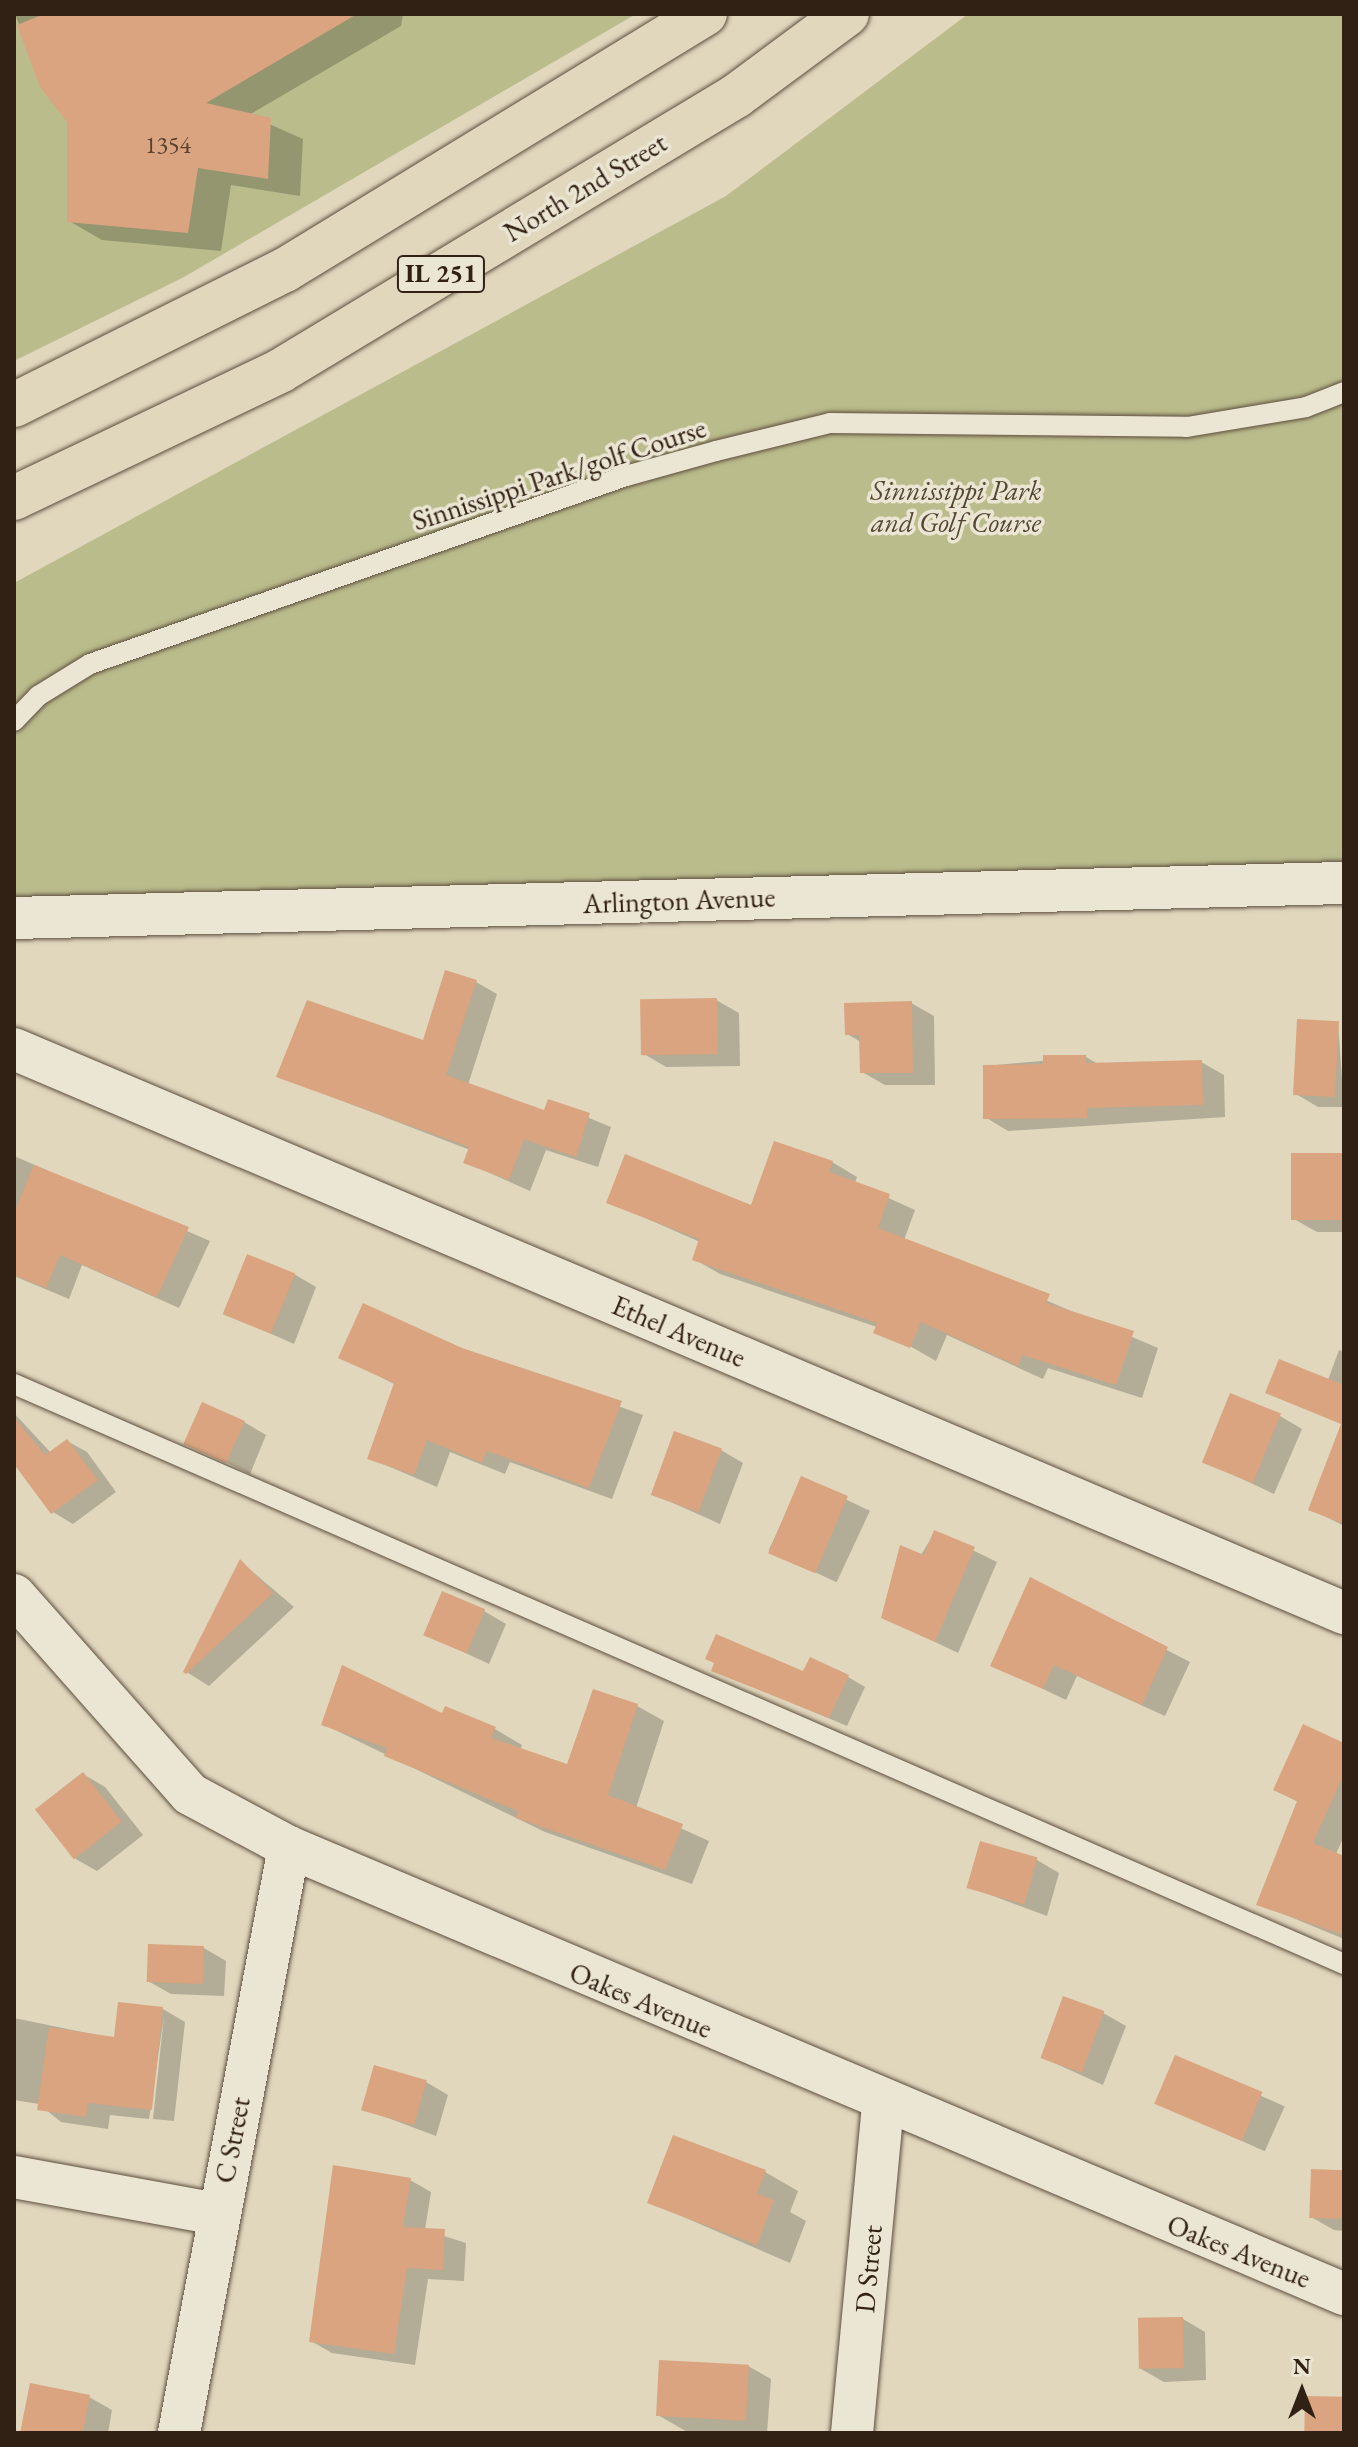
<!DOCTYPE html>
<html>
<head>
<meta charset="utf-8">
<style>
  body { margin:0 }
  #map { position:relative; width:1358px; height:2447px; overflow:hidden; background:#e0d7bd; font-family:"EB Garamond",serif }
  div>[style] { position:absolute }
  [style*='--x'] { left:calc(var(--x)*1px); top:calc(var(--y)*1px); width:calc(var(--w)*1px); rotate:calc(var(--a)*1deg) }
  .green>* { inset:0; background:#babc8c }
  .shadow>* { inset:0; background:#0003; transform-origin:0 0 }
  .building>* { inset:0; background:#d9a47f; transform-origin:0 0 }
  .roads { filter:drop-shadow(0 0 2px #5d4e3e) drop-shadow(0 0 2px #5d4e3e) }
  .service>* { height:20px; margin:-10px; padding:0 10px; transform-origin:10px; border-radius:10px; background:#ebe5d4 }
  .minor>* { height:42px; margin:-21px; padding:0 21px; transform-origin:21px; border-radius:21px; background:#ebe5d4 }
  .primary>* { height:44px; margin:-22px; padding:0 22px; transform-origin:22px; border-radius:22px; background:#e0d7bd }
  span { translate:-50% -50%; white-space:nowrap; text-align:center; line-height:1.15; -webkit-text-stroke:7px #ebe5d4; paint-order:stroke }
  .number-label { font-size:24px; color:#5b412f }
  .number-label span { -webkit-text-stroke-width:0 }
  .shield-label span { padding:2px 6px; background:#ebe5d4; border:2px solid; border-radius:6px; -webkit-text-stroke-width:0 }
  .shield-label { font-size:26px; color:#312014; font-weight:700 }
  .street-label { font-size:28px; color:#312014 }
  .park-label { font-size:28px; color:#534732; font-style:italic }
  .frame { position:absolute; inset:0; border:16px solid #312014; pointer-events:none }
  .north { position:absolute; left:1262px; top:2351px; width:80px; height:80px; -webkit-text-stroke:6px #ebe5d4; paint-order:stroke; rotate:0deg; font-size:22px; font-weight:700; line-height:32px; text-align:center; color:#312014 }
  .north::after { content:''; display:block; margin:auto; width:28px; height:36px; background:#312014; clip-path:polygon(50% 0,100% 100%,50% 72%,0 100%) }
</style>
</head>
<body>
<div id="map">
  <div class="green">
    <i style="clip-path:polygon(14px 14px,636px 14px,184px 277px,14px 361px)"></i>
    <i style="clip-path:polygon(968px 14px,1344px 14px,1344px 883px,14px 918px,14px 583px,726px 196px)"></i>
  </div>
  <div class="shadow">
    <i style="clip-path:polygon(15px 14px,403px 14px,401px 26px,249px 115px,303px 139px,300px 196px,231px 185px,221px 251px,102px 240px,69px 221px,69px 121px,42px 86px)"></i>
    <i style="clip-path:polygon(476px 982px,497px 994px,468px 1085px,546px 1113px,550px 1102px,611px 1127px,598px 1167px,546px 1150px,530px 1191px,465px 1162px,470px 1150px,278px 1076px,424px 1043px)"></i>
    <i style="clip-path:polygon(716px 1000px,739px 1013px,740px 1066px,666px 1067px,644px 1054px)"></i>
    <i style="clip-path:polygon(911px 1003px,934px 1016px,935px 1085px,885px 1085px,862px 1072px,861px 1042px,847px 1034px)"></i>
    <i style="clip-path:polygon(1338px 1023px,1344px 1107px,1318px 1107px,1296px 1094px)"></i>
    <i style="clip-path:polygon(1086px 1057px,1098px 1064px,1201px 1062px,1224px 1075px,1225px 1117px,1008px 1131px,985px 1117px,985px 1066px)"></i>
    <i style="clip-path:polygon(1344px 1155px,1344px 1232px,1317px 1232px,1294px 1219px)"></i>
    <i style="clip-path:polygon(14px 1156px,210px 1241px,179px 1308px,82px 1265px,69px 1299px,14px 1276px)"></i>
    <i style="clip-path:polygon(832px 1162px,857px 1177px,855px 1183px,915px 1210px,904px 1240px,1158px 1348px,1142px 1398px,1048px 1368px,1043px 1379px,947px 1335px,936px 1361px,877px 1327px,720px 1274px,694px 1259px,700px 1242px,609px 1202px,753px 1208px)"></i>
    <i style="clip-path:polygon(294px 1274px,316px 1287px,294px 1344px,226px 1314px)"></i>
    <i style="clip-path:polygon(461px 1350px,643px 1415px,612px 1499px,510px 1462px,505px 1474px,450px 1452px,437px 1487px,369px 1458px,396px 1385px,341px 1357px)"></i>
    <i style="clip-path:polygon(1339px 1350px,1344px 1352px,1344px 1425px,1328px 1380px)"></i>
    <i style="clip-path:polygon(14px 1413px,51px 1453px,67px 1441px,87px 1452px,116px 1492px,73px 1524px,53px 1512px,14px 1461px)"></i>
    <i style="clip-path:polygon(1280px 1416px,1302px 1429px,1274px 1494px,1204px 1461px)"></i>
    <i style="clip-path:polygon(244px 1422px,266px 1435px,250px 1474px,186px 1443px)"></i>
    <i style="clip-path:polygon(1344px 1438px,1344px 1526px,1311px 1509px)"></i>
    <i style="clip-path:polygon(721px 1450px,743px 1463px,720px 1524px,653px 1494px)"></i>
    <i style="left:802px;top:1479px;width:75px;height:79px;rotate:25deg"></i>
    <i style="clip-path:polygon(935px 1532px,997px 1562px,958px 1653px,883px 1617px)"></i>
    <i style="clip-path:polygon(241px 1562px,294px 1607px,209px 1686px,185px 1671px)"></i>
    <i style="clip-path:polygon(1031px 1580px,1190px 1662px,1165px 1716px,1077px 1676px,1066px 1700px,993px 1665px)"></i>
    <i style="clip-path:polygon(484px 1611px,506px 1624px,489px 1664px,425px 1634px)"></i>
    <i style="clip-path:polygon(713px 1670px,848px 1677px,865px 1687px,847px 1726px)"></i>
    <i style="clip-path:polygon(637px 1706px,664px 1721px,636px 1808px,709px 1841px,692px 1884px,545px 1832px,323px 1724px,444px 1715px,495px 1729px,522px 1745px,520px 1750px,568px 1767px)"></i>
    <i style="clip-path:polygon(1344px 1745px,1344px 1836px,1336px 1854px,1344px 1858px,1344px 1939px,1259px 1904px,1298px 1802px,1276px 1790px)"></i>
    <i style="clip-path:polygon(83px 1774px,105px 1787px,143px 1835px,97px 1871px,74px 1858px)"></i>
    <i style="clip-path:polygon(1037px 1860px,1059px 1873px,1047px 1916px,969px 1887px)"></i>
    <i style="clip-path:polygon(204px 1948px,226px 1961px,224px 1996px,171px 1994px,148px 1981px)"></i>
    <i style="clip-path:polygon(163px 2009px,185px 2022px,174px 2121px,153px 2119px,164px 2016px,149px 2119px,110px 2115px,108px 2129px,61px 2122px,39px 2104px,14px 2100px,14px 2018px,116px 2039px)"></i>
    <i style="clip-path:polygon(1103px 2013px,1126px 2026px,1103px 2085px,1041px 2057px)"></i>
    <i style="left:1176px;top:2058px;width:119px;height:49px;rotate:24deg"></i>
    <i style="clip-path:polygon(426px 2082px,448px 2095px,436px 2136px,364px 2109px)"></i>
    <i style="clip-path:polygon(765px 2172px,798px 2191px,790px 2212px,806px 2221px,790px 2263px,649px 2202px)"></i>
    <i style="clip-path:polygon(1344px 2172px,1344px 2231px,1334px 2230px,1311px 2217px)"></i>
    <i style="clip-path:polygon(410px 2180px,431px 2192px,425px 2230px,466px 2243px,464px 2281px,428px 2279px,415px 2365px,332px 2353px,311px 2341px)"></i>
    <i style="clip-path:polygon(1183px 2319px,1205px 2332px,1206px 2380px,1164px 2382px,1141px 2369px)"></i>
    <i style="clip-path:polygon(748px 2366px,771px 2379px,767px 2433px,689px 2433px,658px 2415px)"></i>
    <i style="clip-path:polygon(89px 2397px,112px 2410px,108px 2433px,22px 2433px)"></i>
  </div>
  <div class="building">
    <i style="clip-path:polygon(44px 14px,357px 14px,206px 103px,271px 118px,268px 179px,198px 168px,188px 233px,67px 222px,67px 122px,40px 87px,17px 25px)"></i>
    <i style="clip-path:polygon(445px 970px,477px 980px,446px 1075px,544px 1110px,548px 1099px,590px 1113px,576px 1157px,524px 1139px,509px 1180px,463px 1163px,469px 1147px,276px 1077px,307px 1000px,423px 1040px)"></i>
    <i style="left:717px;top:998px;width:56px;height:77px;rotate:89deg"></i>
    <i style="clip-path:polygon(912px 1001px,913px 1073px,860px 1073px,859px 1035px,845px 1035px,844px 1003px)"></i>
    <i style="left:1297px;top:1019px;width:42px;height:76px;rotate:3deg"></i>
    <i style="clip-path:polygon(1043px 1055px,1086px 1055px,1086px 1063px,1202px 1060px,1203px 1105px,1087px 1108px,1087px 1118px,983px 1119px,983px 1065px,1043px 1064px)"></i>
    <i style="clip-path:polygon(774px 1141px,833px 1161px,829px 1172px,890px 1194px,878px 1228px,1050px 1294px,1046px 1303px,1134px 1331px,1116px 1385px,1022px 1355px,1018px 1366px,921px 1322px,910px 1348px,873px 1333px,877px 1323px,692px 1260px,699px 1239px,606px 1203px,625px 1154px,751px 1205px)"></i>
    <i style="left:1344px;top:1153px;width:67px;height:53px;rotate:90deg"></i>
    <i style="clip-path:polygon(34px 1165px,189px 1227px,157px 1297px,60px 1255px,46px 1288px,14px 1275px,14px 1213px)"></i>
    <i style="left:247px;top:1254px;width:52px;height:65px;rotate:22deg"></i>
    <i style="clip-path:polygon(363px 1303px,462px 1348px,622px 1401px,589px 1488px,487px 1451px,482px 1463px,427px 1440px,414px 1475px,367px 1459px,394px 1383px,338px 1358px)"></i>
    <i style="clip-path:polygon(1279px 1359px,1344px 1385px,1344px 1524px,1308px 1510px,1341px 1424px,1265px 1393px)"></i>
    <i style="left:1230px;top:1393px;width:55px;height:75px;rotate:22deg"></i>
    <i style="left:202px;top:1402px;width:47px;height:46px;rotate:24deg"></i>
    <i style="clip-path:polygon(14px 1417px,45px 1455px,67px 1439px,98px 1480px,51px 1514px,14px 1464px)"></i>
    <i style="left:674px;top:1431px;width:51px;height:68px;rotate:20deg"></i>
    <i style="left:801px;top:1476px;width:51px;height:84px;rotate:23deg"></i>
    <i style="clip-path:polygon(934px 1530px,975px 1547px,935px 1642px,881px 1618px,900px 1545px,924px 1555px)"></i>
    <i style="clip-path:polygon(240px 1559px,273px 1593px,186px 1674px,183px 1672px)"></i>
    <i style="clip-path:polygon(1030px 1577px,1168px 1647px,1142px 1705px,1054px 1665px,1043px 1689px,990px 1666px)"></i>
    <i style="left:442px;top:1591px;width:47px;height:48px;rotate:23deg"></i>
    <i style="clip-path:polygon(716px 1634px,803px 1671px,810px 1657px,849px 1675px,829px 1718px,711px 1671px,714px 1663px,705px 1659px)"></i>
    <i style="clip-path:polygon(342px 1665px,442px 1713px,445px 1706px,496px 1727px,491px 1738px,567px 1764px,593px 1689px,638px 1704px,608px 1795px,683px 1824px,665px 1870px,516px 1818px,518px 1811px,384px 1756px,387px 1748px,321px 1725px)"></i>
    <i style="clip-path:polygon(1303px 1724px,1344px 1743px,1344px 1774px,1313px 1843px,1344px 1856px,1344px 1935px,1256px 1905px,1297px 1801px,1273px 1790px)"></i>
    <i style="left:83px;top:1772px;width:63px;height:61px;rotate:52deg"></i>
    <i style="left:980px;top:1841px;width:60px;height:49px;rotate:16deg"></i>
    <i style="left:148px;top:1944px;width:56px;height:38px;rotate:2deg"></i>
    <i style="left:1063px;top:1996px;width:44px;height:66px;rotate:20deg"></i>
    <i style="clip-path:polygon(118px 2002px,163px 2007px,152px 2110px,88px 2103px,86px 2117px,37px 2110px,49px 2027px,114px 2037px)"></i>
    <i style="left:1175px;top:2055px;width:95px;height:53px;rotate:23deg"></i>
    <i style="left:374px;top:2065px;width:55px;height:47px;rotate:16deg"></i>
    <i style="clip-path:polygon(673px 2135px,766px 2170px,757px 2194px,774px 2200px,757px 2245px,647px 2203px)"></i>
    <i style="clip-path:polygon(333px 2165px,411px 2178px,403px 2227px,445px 2229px,443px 2270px,407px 2268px,394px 2354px,309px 2342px)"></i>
    <i style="left:1311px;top:2169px;width:33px;height:49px;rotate:2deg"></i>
    <i style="left:1183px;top:2317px;width:51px;height:45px;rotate:89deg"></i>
    <i style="left:659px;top:2360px;width:90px;height:56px;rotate:3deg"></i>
    <i style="clip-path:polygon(30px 2383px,90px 2395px,83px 2433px,20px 2433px)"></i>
    <i style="left:1305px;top:2396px;width:39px;height:37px;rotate:1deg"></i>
  </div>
  <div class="roads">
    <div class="service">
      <i style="--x:14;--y:721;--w:35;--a:-46"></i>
      <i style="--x:38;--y:696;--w:61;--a:-31.6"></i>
      <i style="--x:90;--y:664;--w:568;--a:-19.33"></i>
      <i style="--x:626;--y:476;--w:93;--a:-15.5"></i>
      <i style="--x:716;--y:451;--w:117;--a:-13.8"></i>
      <i style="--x:830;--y:423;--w:357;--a:0.6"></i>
      <i style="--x:1187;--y:427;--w:121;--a:-9.5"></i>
      <i style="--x:1306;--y:407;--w:41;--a:-21.5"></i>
      <i style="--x:14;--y:1384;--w:1451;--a:23.56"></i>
    </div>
    <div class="minor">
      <i style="--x:14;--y:918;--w:1330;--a:-1.51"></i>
      <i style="--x:14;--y:1049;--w:1445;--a:22.98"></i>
      <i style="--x:14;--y:1595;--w:266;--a:48.5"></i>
      <i style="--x:190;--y:1794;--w:112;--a:28.2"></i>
      <i style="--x:289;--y:1847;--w:1146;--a:22.96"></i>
      <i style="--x:14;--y:2177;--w:206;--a:10.3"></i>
      <i style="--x:179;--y:2433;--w:596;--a:-79.37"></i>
      <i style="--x:852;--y:2433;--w:330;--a:-84.6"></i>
    </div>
    <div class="primary">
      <i style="--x:14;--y:405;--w:303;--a:-26.5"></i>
      <i style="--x:285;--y:270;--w:492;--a:-31.4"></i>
      <i style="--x:14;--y:498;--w:295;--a:-25.5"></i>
      <i style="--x:280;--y:371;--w:533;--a:-31.09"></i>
      <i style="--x:736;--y:96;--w:138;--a:-36.5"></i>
    </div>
  </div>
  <div class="number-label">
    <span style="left:168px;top:145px">1354</span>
  </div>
  <div class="shield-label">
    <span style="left:441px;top:274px">IL 251</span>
  </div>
  <div class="street-label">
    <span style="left:585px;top:187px;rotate:-31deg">North 2nd Street</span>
    <span style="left:559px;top:474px;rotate:-18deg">Sinnissippi Park/golf Course</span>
    <span style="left:679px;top:900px;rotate:-2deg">Arlington Avenue</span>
    <span style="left:679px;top:1331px;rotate:23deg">Ethel Avenue</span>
    <span style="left:641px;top:2000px;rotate:23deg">Oakes Avenue</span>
    <span style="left:232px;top:2140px;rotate:-79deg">C Street</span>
    <span style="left:1239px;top:2251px;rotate:22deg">Oakes Avenue</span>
    <span style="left:868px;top:2269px;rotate:-85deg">D Street</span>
  </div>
  <div class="park-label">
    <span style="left:956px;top:506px">Sinnissippi Park<br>and Golf Course</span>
  </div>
  <div class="frame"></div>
  <div class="north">N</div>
</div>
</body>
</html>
